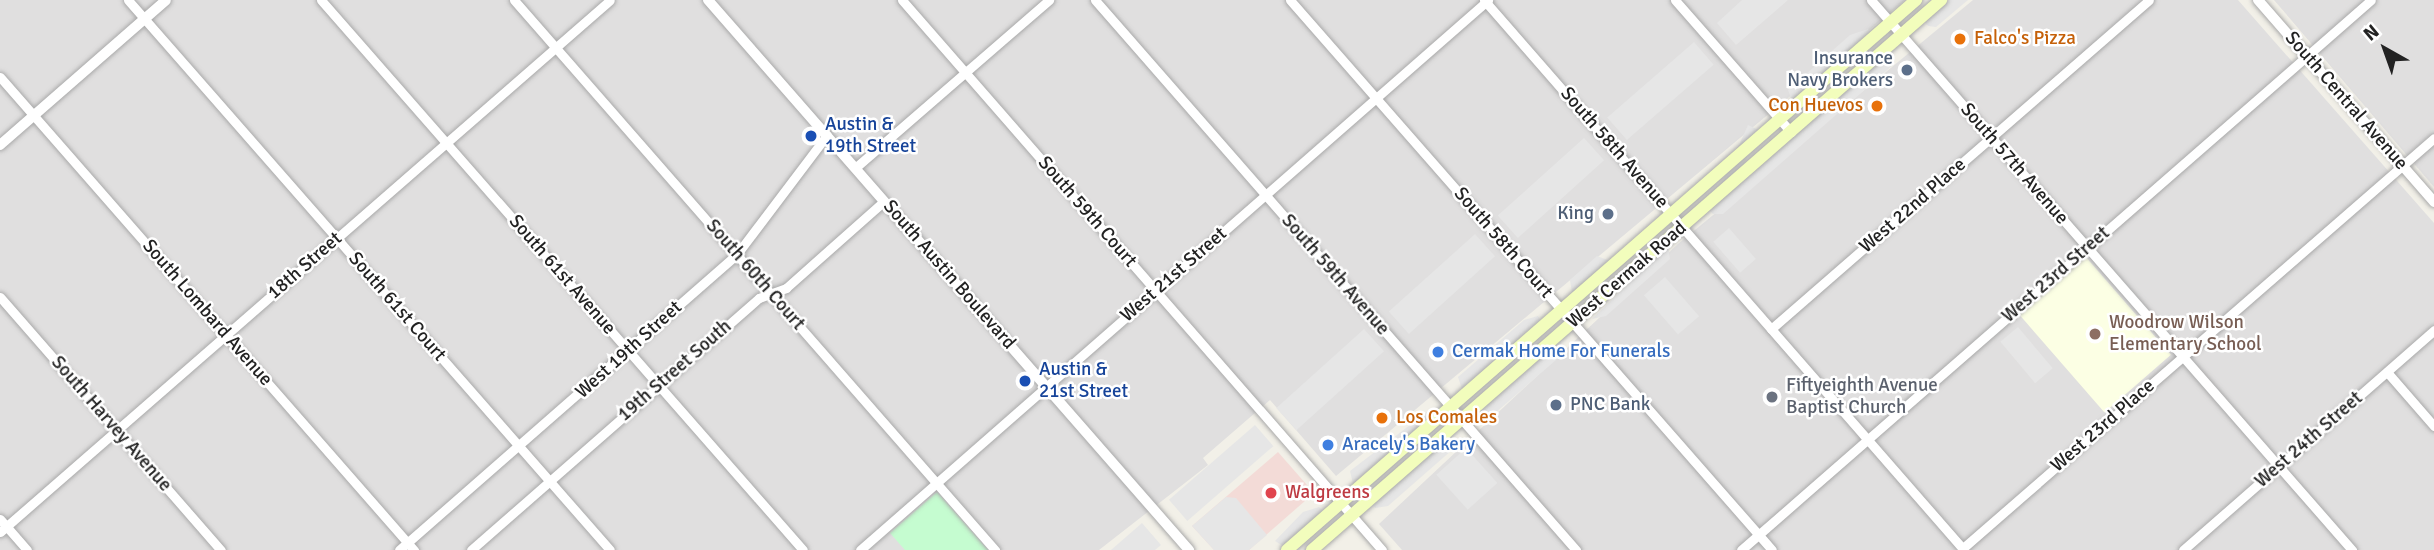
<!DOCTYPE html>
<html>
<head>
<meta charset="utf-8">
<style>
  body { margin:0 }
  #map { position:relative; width:2434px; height:550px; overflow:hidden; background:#f2f0e8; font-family:Signika,sans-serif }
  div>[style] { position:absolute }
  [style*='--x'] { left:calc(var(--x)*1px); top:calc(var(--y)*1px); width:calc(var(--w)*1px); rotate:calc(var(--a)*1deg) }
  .residential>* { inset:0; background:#e0dfdf }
  .commercial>* { inset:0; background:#f3dbd7 }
  .education>* { inset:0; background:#fcffe4; transform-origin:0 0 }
  .park>* { inset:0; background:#c5fcd0 }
  .parking>* { inset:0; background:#e6e6e6; transform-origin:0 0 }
  .roads { filter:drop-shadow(0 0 2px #a9a9a9) drop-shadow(0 0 2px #a9a9a9) }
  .minor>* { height:9px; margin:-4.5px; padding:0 4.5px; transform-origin:4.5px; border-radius:4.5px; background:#fff }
  .tertiary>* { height:10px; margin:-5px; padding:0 5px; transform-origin:5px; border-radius:5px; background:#fff }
  .secondary>* { height:12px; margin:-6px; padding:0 6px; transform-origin:6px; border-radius:6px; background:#f2fdbc }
  .dots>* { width:19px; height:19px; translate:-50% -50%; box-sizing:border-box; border:4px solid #fff; border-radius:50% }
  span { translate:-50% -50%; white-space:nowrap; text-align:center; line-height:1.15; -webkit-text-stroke:5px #fff; paint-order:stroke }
  .food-label { font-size:19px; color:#c56008 }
  .left { translate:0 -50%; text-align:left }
  .right { translate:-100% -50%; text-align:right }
  .service-label { font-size:19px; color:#4e5e75 }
  .street-label { font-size:19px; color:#222 }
  .transit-label { font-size:19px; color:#164399 }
  .education-label { font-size:19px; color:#785e54 }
  .shop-label { font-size:19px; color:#366cbe }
  .worship-label { font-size:19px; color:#5b616d }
  .health-label { font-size:19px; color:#be3a42 }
  .north { position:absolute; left:2350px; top:14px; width:70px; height:70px; -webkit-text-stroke:5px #fff; paint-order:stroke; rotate:320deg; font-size:19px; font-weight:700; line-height:28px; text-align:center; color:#222 }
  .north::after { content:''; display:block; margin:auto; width:24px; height:32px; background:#222; clip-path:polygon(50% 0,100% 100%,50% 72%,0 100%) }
</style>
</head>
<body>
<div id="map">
  <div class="residential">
    <i style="clip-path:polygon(0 0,1905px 0,1336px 476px,1270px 400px,1203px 458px,1208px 465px,1099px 550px,0 550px)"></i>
    <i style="clip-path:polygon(1973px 0,2238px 0,2434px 223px,2434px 550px,1402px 550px,1379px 524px,1678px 244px)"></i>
    <i style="clip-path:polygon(2274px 0,2434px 0,2434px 187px)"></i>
  </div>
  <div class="commercial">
    <i style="clip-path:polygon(1278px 452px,1314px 493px,1249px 550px,1214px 550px,1192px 526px)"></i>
  </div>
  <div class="education">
    <i style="left:2085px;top:256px;width:131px;height:88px;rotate:49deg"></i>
  </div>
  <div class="park">
    <i style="clip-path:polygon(937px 492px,988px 550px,905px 550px,890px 533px)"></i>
  </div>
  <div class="parking">
    <i style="clip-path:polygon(1742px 0,1788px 0,1736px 45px,1717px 23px)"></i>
    <i style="clip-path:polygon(1950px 0,1968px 0,1936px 27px,1928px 26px,1925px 22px)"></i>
    <i style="clip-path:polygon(1868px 29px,1871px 33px,1792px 101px,1788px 90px,1850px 35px)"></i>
    <i style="left:1694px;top:42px;width:30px;height:115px;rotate:49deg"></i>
    <i style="clip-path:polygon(1891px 52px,1893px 65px,1723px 214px,1713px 214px,1709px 210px)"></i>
    <i style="left:1748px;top:125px;width:12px;height:90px;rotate:24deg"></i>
    <i style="left:1584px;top:138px;width:30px;height:116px;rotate:48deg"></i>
    <i style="left:1729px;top:228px;width:41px;height:21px;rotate:49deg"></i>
    <i style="left:1475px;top:234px;width:30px;height:116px;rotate:48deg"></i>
    <i style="clip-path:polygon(1668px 246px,1670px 259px,1606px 316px,1592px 319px)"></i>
    <i style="clip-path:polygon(1597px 256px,1610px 261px,1572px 293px,1570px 280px)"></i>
    <i style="left:1665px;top:277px;width:52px;height:28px;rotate:49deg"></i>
    <i style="clip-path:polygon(1538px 316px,1541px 321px,1462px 389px,1458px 377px,1524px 320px)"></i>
    <i style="left:2018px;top:327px;width:54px;height:23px;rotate:50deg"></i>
    <i style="left:1364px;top:329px;width:30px;height:118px;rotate:48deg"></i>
    <i style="clip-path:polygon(1560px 340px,1564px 353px,1486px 421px,1480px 417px,1478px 411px)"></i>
    <i style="clip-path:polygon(1432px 408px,1431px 416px,1353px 484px,1350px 471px)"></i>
    <i style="left:1255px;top:425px;width:28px;height:114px;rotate:49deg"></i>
    <i style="clip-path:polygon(1447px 438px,1452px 450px,1388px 506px,1375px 508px,1372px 504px)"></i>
    <i style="left:1466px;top:448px;width:47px;height:40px;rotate:48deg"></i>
    <i style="clip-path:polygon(1226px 497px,1236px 498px,1267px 535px,1249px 550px,1214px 550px,1192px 526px)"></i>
    <i style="clip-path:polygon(1319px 507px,1323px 511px,1283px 546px,1275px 541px,1303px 512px)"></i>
    <i style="clip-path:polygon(1142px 523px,1161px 545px,1155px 550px,1111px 550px)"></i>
  </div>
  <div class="roads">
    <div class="minor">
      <i style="--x:128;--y:0;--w:731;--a:48.77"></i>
      <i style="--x:321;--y:0;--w:731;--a:48.77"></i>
      <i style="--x:514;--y:0;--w:731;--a:48.83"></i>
      <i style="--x:902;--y:0;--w:730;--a:48.89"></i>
      <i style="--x:1095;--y:0;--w:731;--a:48.83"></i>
      <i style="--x:1290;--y:0;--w:731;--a:48.77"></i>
      <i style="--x:1484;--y:0;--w:730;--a:48.89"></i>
      <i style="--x:1675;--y:0;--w:176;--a:48.7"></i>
      <i style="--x:1871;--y:0;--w:731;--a:48.83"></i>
      <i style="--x:0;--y:77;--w:629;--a:48.81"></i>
      <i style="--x:855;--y:168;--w:257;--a:-40.9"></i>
      <i style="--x:0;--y:297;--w:336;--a:48.9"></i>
      <i style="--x:1771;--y:329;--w:501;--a:-41.04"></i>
      <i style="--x:2387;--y:372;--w:72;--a:49"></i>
      <i style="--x:0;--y:519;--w:41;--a:48.9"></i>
      <i style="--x:0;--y:532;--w:809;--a:-41.09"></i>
      <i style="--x:1963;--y:548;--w:624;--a:-41.04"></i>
      <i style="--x:399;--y:550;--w:449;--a:-41.2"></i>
      <i style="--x:737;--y:254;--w:149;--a:-52.9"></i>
      <i style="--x:471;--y:550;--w:383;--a:-41.2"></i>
      <i style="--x:759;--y:298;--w:29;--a:-20"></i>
      <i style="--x:786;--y:288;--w:131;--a:-41.6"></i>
      <i style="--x:860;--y:550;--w:835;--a:-41.21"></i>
      <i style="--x:1741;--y:550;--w:836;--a:-41.12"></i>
      <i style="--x:2183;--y:550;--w:334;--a:-41.2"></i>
    </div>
    <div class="tertiary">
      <i style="--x:708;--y:0;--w:731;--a:48.83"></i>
      <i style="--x:2258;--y:0;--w:268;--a:48.9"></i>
      <i style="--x:0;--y:145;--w:220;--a:-41.1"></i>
    </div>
    <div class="secondary">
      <i style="--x:1287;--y:550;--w:836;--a:-41.17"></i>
      <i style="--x:1312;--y:550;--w:836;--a:-41.17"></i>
    </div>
  </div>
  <div class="dots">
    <i style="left:1960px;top:39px;background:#e8710a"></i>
    <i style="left:1907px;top:70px;background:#5c6f8a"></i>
    <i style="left:1877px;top:106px;background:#e8710a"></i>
    <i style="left:811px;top:136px;background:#1a4fb4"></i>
    <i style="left:1608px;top:214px;background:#5c6f8a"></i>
    <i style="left:2095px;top:334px;background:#8d6e63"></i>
    <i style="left:1438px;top:352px;background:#3f7fe0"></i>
    <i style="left:1025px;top:381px;background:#1a4fb4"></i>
    <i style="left:1772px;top:397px;background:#6b7280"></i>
    <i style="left:1556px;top:405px;background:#5c6f8a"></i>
    <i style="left:1382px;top:418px;background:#e8710a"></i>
    <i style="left:1328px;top:445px;background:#3f7fe0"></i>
    <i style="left:1271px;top:493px;background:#e0444e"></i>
  </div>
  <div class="food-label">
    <span class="left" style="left:1974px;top:39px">Falco's Pizza</span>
    <span class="right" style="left:1863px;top:106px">Con Huevos</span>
    <span class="left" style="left:1396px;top:418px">Los Comales</span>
  </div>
  <div class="service-label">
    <span class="right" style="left:1893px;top:70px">Insurance<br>Navy Brokers</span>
    <span class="right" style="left:1594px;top:214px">King</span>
    <span class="left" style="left:1570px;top:405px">PNC Bank</span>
  </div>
  <div class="street-label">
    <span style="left:2346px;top:101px;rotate:49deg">South Central Avenue</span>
    <span style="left:1614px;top:148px;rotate:49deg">South 58th Avenue</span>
    <span style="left:2014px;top:164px;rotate:49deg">South 57th Avenue</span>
    <span style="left:1913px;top:206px;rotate:-41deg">West 22nd Place</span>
    <span style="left:1087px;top:212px;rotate:49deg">South 59th Court</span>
    <span style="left:1503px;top:243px;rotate:49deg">South 58th Court</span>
    <span style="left:305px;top:266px;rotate:-41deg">18th Street</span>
    <span style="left:562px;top:275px;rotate:49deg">South 61st Avenue</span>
    <span style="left:755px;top:275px;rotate:49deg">South 60th Court</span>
    <span style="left:949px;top:275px;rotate:49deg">South Austin Boulevard</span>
    <span style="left:1174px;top:275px;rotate:-41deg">West 21st Street</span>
    <span style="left:1335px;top:275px;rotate:49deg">South 59th Avenue</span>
    <span style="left:1627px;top:275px;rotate:-41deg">West Cermak Road</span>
    <span style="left:2056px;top:275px;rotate:-41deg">West 23rd Street</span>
    <span style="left:397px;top:307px;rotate:49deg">South 61st Court</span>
    <span style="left:207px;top:313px;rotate:49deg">South Lombard Avenue</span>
    <span style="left:629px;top:350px;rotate:-42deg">West 19th Street</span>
    <span style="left:675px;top:371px;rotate:-41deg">19th Street South</span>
    <span style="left:111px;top:424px;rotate:49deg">South Harvey Avenue</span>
    <span style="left:2103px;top:426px;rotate:-41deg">West 23rd Place</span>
    <span style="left:2309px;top:440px;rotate:-41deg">West 24th Street</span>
  </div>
  <div class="transit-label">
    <span class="left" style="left:825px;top:136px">Austin &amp;<br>19th Street</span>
    <span class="left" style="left:1039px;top:381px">Austin &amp;<br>21st Street</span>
  </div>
  <div class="education-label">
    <span class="left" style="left:2109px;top:334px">Woodrow Wilson<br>Elementary School</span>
  </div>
  <div class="shop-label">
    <span class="left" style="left:1452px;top:352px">Cermak Home For Funerals</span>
    <span class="left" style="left:1342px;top:445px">Aracely's Bakery</span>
  </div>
  <div class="worship-label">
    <span class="left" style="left:1786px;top:397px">Fiftyeighth Avenue<br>Baptist Church</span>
  </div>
  <div class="health-label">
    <span class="left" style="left:1285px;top:493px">Walgreens</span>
  </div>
  <div class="north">N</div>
</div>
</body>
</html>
